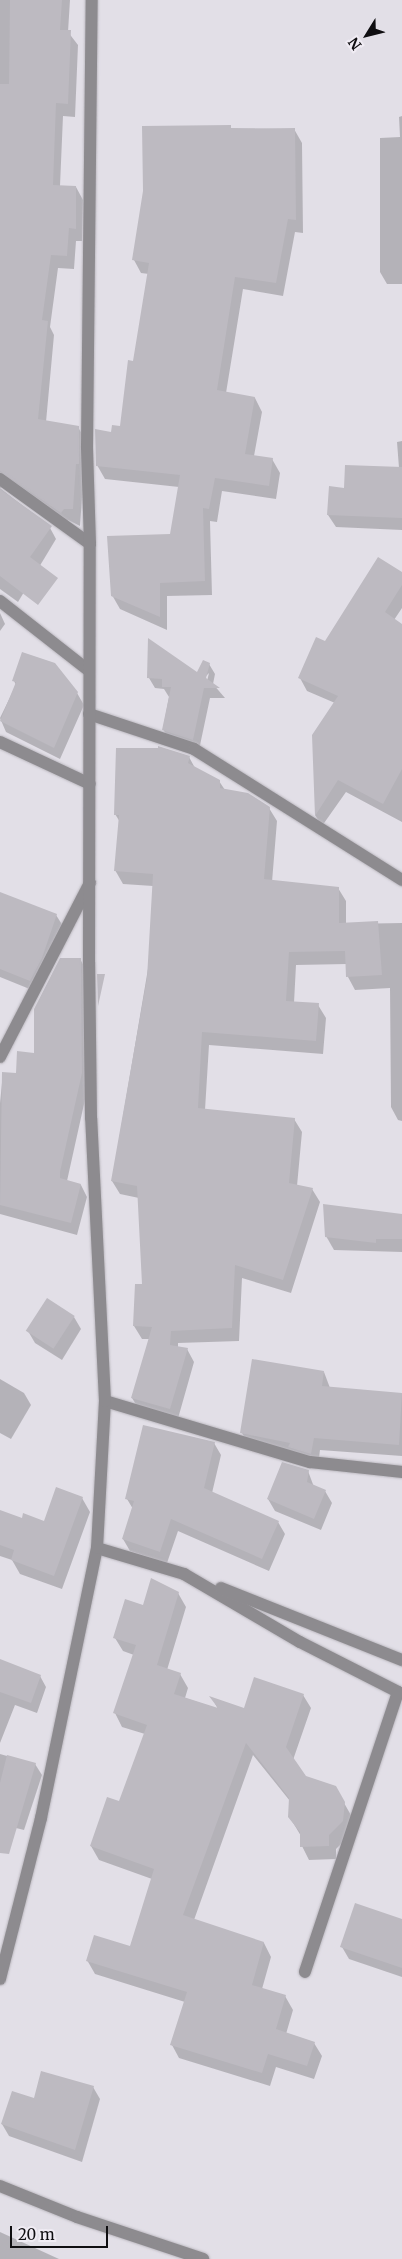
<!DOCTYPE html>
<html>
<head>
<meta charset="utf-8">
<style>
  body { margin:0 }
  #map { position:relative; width:402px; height:2259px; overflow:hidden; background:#e2dfe7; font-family:Merriweather,serif }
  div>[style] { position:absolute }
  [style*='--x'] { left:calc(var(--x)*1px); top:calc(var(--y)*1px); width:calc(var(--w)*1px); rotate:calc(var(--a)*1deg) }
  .shadow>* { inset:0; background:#0003 }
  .building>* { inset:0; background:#bdbac1; transform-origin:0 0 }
  .roads { filter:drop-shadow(0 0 1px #bcb9c0) drop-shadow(0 0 1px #bcb9c0) }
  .minor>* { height:12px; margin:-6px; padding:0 6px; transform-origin:6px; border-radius:6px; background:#8d8b8f }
  .tertiary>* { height:12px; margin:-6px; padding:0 6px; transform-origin:6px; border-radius:6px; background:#8d8b8f }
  span { translate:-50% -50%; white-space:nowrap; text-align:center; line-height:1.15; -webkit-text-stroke:4px #f0ecf4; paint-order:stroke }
  .north { position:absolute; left:342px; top:10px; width:50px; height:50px; -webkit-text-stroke:4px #f0ecf4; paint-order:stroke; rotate:234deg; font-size:14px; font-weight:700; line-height:20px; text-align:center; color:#0f0e11 }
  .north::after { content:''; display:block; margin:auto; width:18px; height:22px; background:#0f0e11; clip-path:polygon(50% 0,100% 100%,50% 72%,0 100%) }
  .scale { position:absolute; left:10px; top:2226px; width:98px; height:22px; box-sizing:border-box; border:2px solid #0f0e11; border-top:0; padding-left:6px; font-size:15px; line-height:18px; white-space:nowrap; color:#0f0e11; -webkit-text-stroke:4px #f0ecf4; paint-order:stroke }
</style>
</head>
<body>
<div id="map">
  <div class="shadow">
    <i style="clip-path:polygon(0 0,70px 0,68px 32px,78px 45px,75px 117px,63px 116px,60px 186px,76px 187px,83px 200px,82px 241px,76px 241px,74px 269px,58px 268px,50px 327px,54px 335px,46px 422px,78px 427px,86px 441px,80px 526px,68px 520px,66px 523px,13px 485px,0 488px)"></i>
    <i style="clip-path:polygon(402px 116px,402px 284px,387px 284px,380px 272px,380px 138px,400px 137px,399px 117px)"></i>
    <i style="clip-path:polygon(144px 127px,294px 129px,302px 143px,303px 233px,295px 232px,283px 296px,243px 289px,226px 393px,255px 398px,262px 412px,254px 456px,272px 459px,280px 473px,276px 499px,222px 491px,217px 522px,210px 521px,212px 595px,167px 596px,167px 630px,120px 609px,112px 595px,171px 535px,179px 487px,105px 479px,97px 465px,112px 433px,122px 427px,149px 274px,141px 273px,134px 260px,144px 191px)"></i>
    <i style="clip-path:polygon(402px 441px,402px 530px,336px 527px,328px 515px,345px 489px,399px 468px,397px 442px)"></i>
    <i style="clip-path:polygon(0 488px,49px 526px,56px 539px,18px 602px,0 589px)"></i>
    <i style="clip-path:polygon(402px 574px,402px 608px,394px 620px,402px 626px,402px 822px,346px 792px,322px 826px,315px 815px,335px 703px,307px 691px,300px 678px,326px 643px)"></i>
    <i style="clip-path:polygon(0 613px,5px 624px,0 631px)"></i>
    <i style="clip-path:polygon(evenodd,209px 664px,215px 674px,213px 684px,225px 698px,210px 698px,199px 750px,169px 740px,163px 729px,169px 697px,164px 689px,155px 688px,149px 678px,197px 673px,209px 664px,209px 673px,206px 685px,206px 676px,209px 673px)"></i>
    <i style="clip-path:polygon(14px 681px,77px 693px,84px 705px,60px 759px,6px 732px,0 718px,16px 685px)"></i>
    <i style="clip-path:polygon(189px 757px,195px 768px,219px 781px,225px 790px,269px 808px,277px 821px,272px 882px,338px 888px,346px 901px,346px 924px,402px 923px,402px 1121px,398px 1120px,391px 1107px,390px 988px,355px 990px,348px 977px,347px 964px,296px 965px,294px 1003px,318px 1005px,326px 1018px,323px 1054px,209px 1045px,205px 1110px,294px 1119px,302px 1132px,297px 1186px,312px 1189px,320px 1202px,291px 1293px,242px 1278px,239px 1341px,178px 1343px,178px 1348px,187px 1349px,194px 1362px,177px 1422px,140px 1411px,132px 1398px,150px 1339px,142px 1339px,134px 1326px,143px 1285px,139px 1198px,120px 1194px,112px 1181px,151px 951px,153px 886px,123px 884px,115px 870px,120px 822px,115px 814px)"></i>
    <i style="clip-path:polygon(0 894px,56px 915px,63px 926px,37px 992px,0 977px)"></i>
    <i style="clip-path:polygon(80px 959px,87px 971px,88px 1086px,67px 1181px,81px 1185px,87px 1197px,77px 1235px,0 1214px,0 1103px,3px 1073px,17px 1074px,35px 1054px)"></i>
    <i style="clip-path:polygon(402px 1215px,402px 1252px,334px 1250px,326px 1236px)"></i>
    <i style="clip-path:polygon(74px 1317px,81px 1329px,62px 1360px,35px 1343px,28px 1331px)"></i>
    <i style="clip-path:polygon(324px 1372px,330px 1388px,402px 1394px,402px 1456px,320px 1450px,318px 1465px,249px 1445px,242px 1433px)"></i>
    <i style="clip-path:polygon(0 1379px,24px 1393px,31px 1405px,11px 1439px,0 1433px)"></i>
    <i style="clip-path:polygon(214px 1443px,221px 1455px,212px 1493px,278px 1522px,285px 1534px,269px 1571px,178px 1531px,167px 1563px,130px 1551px,123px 1539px,133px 1509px,127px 1499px)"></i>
    <i style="clip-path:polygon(308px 1471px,314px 1487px,325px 1491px,332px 1503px,321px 1530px,275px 1511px,268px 1499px)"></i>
    <i style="clip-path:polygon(82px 1498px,90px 1512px,62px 1589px,20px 1574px,12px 1560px,0 1556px,0 1511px,23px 1519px,45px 1522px)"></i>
    <i style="clip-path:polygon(178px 1593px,186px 1607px,167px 1670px,180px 1674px,188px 1688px,185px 1698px,218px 1709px,212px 1698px,245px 1709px,303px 1695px,311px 1708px,293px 1760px,306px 1777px,335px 1787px,352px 1817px,350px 1835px,336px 1849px,336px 1859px,309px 1860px,302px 1846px,301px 1836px,289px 1816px,290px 1801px,253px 1755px,194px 1920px,264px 1943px,271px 1957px,262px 1989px,285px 1996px,293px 2010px,286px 2034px,314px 2043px,322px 2056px,314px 2079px,276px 2067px,270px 2086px,179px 2058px,172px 2045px,185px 2002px,95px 1974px,87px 1960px,130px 1948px,152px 1879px,99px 1860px,91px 1846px,120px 1803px,145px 1734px,122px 1727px,115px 1713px,134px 1655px,123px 1651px,115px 1638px,143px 1606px)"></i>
    <i style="clip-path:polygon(0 1661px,40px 1676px,46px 1687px,37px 1713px,15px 1705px,0 1743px)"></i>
    <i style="clip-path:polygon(0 1754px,35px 1764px,42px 1775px,24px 1830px,0 1824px)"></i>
    <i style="clip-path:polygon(402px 1920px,402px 1977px,349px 1959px,342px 1947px)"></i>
    <i style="clip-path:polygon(93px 2087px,100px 2099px,82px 2162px,9px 2136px,2px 2124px,35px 2100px)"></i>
    <i style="clip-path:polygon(0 2232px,59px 2259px,0 2259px)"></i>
  </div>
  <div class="building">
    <i style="clip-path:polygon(10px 0,62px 0,60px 30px,71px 30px,68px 104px,56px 103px,53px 185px,76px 186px,76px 229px,69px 228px,67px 256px,51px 255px,42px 320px,48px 321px,38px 419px,79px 426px,79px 464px,76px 464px,73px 509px,64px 509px,61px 513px,0 471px,0 84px,9px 84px)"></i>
    <i style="clip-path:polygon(231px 125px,231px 129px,295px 128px,296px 220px,288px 219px,276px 283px,235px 277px,217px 390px,255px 397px,245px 454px,273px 458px,269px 486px,215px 478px,209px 509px,203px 508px,205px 581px,160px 583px,160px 617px,111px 596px,107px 536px,170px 534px,180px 475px,96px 466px,95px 429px,111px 432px,112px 425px,120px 426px,128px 360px,133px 361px,149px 263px,132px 260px,143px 191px,142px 126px)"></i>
    <i style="clip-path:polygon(345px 465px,402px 467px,402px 518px,327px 515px,329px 486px,344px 488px)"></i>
    <i style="clip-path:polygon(0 489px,52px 526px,30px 557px,58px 578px,38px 605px,0 576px)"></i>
    <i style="clip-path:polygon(378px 557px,402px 572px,402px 585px,385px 612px,402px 624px,402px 769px,383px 804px,338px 780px,315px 816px,312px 735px,338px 696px,298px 678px,316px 637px,325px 641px)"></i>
    <i style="clip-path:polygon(148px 638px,197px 672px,203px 660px,210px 663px,206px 678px,220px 688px,204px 688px,193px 740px,162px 730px,171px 687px,162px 687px,162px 679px,147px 678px)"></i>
    <i style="clip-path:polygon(22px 652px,55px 663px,78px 692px,54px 748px,0 721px,16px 682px,12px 681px)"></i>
    <i style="clip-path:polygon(158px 746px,190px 756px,188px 763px,220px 780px,220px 788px,248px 793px,270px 807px,264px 879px,339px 887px,339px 923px,378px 921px,382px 975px,346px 977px,345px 951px,289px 952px,286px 1001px,319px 1003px,316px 1041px,202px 1032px,198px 1108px,295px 1118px,289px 1183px,313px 1188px,283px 1280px,235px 1265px,232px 1328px,171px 1331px,170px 1345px,188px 1348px,170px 1409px,131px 1398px,152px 1327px,133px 1326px,135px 1284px,142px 1284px,137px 1186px,111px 1181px,147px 978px,153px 874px,114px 871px,119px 815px,114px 815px,116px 748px,158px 748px)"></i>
    <i style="clip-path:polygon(0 892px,57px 914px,42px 958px,30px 981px,0 969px)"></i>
    <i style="clip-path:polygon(60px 958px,81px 958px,82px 1073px,60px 1172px,60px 1178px,81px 1184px,71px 1223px,0 1205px,2px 1072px,16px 1073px,17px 1051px,34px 1053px,34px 1009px)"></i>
    <i style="clip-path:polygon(97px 974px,105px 974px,98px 1006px)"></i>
    <i style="clip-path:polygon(323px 1204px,402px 1214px,402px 1239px,376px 1239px,376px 1243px,325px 1237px)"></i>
    <i style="left:47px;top:1298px;width:33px;height:39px;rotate:33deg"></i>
    <i style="clip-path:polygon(252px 1359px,324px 1371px,322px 1386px,402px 1393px,399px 1445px,314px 1438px,311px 1454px,288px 1447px,290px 1443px,240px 1433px)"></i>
    <i style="clip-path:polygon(143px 1425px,215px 1442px,204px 1488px,279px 1521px,262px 1559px,171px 1519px,160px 1552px,122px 1539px,134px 1501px,125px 1499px)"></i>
    <i style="clip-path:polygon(282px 1462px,309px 1470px,307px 1482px,326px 1490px,314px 1519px,267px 1499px)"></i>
    <i style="clip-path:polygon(56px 1487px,83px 1497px,54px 1576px,11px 1560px,14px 1550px,0 1545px,0 1510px,22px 1518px,23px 1513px,44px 1521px)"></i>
    <i style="clip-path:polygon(151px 1578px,179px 1592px,157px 1665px,181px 1673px,174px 1694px,218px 1708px,209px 1696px,244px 1708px,254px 1677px,304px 1694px,286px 1747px,306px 1776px,336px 1786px,345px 1802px,343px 1821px,329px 1835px,329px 1846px,300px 1847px,300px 1832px,288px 1817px,289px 1798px,246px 1743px,183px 1915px,264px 1942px,252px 1985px,286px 1995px,276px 2029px,315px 2042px,307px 2066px,268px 2054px,262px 2073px,170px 2045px,187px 1992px,86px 1961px,94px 1935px,130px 1946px,154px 1869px,90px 1846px,107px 1797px,119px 1801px,147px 1725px,113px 1713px,136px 1645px,113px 1638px,125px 1599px,143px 1605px)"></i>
    <i style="clip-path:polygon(0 1659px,41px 1675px,31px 1703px,0 1692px)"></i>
    <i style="clip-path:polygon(7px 1755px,36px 1763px,9px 1854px,0 1853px,0 1783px)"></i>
    <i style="clip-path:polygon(355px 1903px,402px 1919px,402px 1968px,340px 1947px)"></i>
    <i style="clip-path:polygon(41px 2071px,94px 2086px,75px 2150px,1px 2124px,12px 2091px,34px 2098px)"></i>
  </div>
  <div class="roads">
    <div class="minor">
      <i style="--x:0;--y:479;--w:111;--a:35.8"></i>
      <i style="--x:0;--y:601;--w:112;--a:38.1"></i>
      <i style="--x:89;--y:714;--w:111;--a:18.4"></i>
      <i style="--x:194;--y:749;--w:246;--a:32.2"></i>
      <i style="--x:0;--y:742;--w:99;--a:25"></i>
      <i style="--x:0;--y:1057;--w:196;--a:-62.7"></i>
      <i style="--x:105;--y:1401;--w:214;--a:16.6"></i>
      <i style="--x:310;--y:1462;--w:93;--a:6.2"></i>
      <i style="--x:97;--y:1548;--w:91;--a:16.6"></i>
      <i style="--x:184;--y:1574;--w:134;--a:30.4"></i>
      <i style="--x:300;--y:1642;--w:110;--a:27"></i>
      <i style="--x:398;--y:1692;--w:295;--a:108.4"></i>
      <i style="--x:221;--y:1588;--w:195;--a:21.7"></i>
    </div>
    <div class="tertiary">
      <i style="--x:0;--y:1979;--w:166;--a:-75.7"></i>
      <i style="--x:41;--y:1818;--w:276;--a:-78.3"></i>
      <i style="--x:97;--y:1548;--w:147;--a:-86.9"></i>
      <i style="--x:105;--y:1401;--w:283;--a:-92.8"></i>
      <i style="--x:91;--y:1118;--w:156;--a:-90.7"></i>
      <i style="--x:89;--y:962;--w:418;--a:-89.9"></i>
      <i style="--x:90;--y:544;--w:98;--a:-91.8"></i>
      <i style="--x:87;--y:446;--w:446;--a:-89.4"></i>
      <i style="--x:0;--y:2186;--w:83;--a:21.9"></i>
      <i style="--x:77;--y:2217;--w:133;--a:18.4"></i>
    </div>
  </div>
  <div class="north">N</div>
  <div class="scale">20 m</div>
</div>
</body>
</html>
